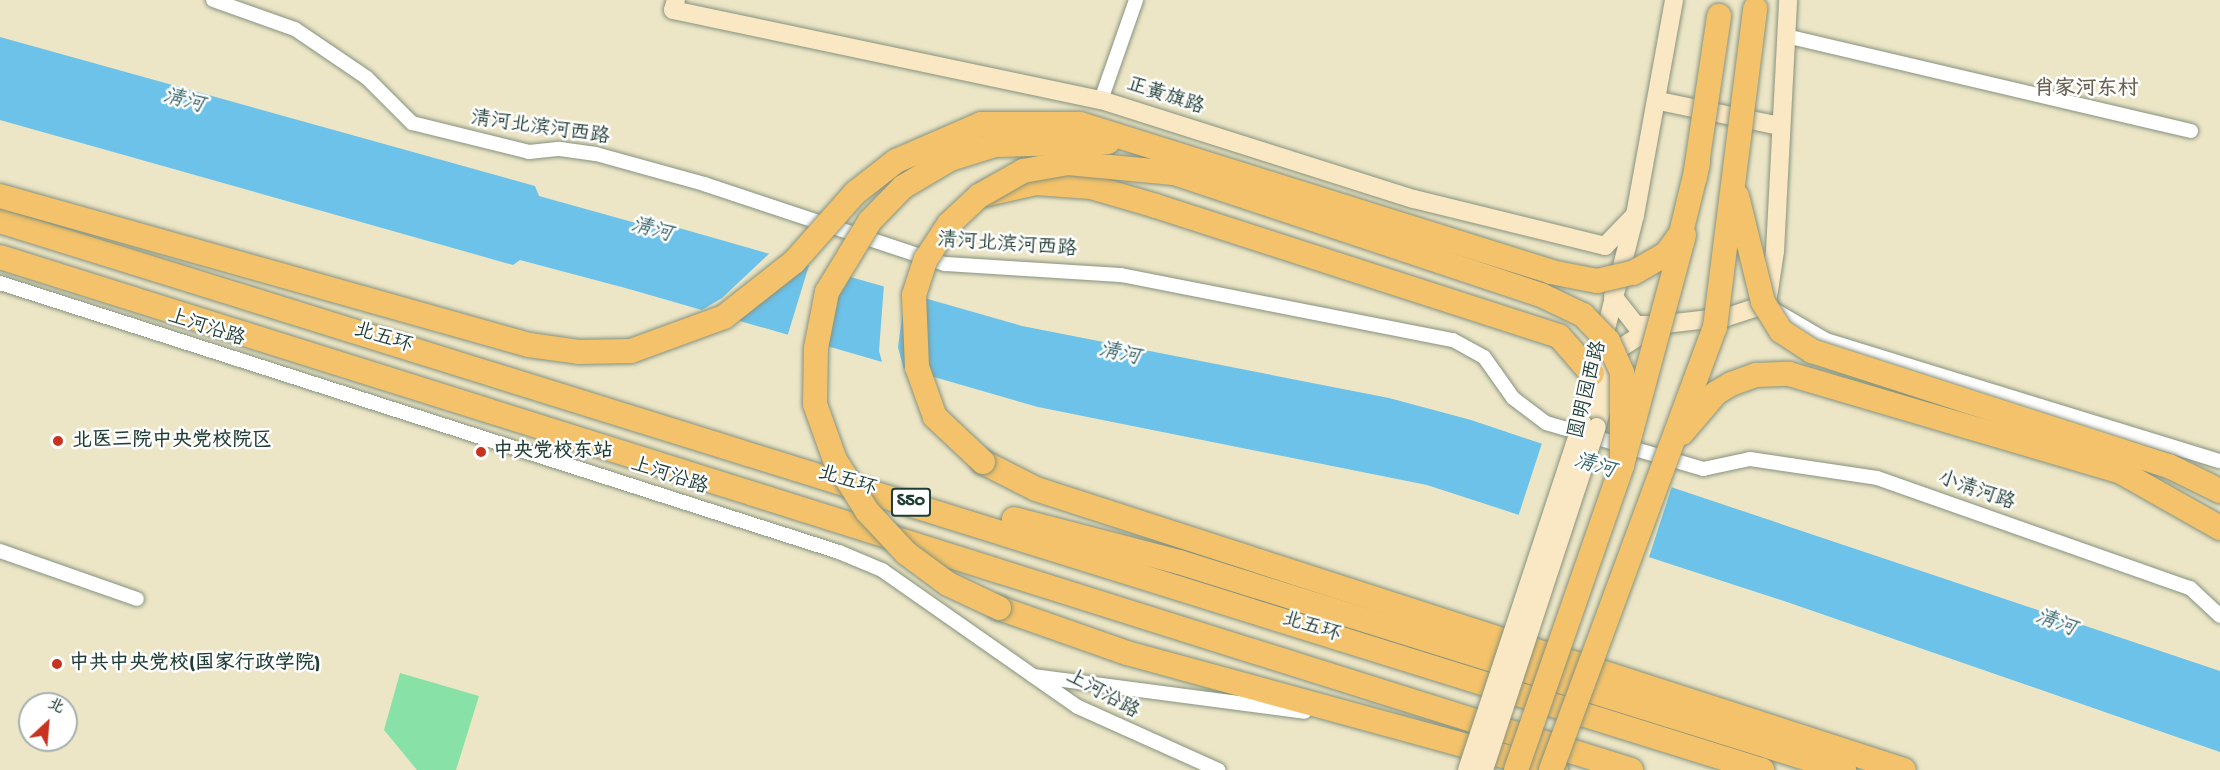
<!DOCTYPE html>
<html>
<head>
<meta charset="utf-8">
<style>
  body { margin:0 }
  #map { position:relative; width:2220px; height:770px; overflow:hidden; background:#ece6c7; font-family:"Gochi Hand","LXGW WenKai TC",sans-serif }
  div>[style] { position:absolute }
  [style*='--x'] { left:calc(var(--x)*1px); top:calc(var(--y)*1px); width:calc(var(--w)*1px); rotate:calc(var(--a)*1deg) }
  .green>* { inset:0; background:#88e1a6 }
  .water>* { inset:0; background:#6cc2e9 }
  .pier>* { inset:0; background:#ece6c7; transform-origin:0 0 }
  .roads { filter:drop-shadow(0 0 2px #86927e) drop-shadow(0 0 2px #86927e) }
  .street>* { height:14px; margin:-7px; padding:0 7px; transform-origin:7px; border-radius:7px; background:#fff }
  .secondary>* { height:18px; margin:-9px; padding:0 9px; transform-origin:9px; border-radius:9px; background:#fae7c3 }
  .highway>* { height:24px; margin:-12px; padding:0 12px; transform-origin:12px; border-radius:12px; background:#f3c26a }
  .bridges { filter:drop-shadow(0 0 2px #86927e) drop-shadow(0 0 2px #86927e) }
  .secondary-bridge>* { height:18px; margin:-9px; padding:0 9px; transform-origin:9px; border-radius:9px; background:#fae7c3 }
  .highway-bridge>* { height:24px; margin:-12px; padding:0 12px; transform-origin:12px; border-radius:12px; background:#f3c26a }
  .dots>* { width:16px; height:16px; translate:-50% -50%; box-sizing:border-box; border:3px solid #fff; border-radius:50% }
  span { translate:-50% -50%; white-space:nowrap; text-align:center; line-height:1.15; -webkit-text-stroke:5px #fff; paint-order:stroke }
  .shield-label span { padding:2px 4px; background:#fff; border:2px solid; border-radius:4px; -webkit-text-stroke-width:0 }
  .shield-label { font-size:18px; color:#1f3d34; font-weight:700 }
  .street-label { font-size:20px; color:#1f3d34 }
  .poi-label { font-size:20px; color:#1f3d34; font-weight:700 }
  .left { translate:0 -50%; text-align:left }
  .neighbourhood-label { font-size:21px; color:#6b6153; font-weight:700 }
  .water-label { font-size:21px; color:#36656a; font-style:italic }
  .north { position:absolute; left:18px; top:692px; width:60px; height:60px; box-sizing:border-box; background:#fff; border:2px solid #a5b1ae; border-radius:50%; rotate:26deg; font-size:16px; font-weight:700; line-height:24px; text-align:center; color:#1f3d34 }
  .north::after { content:''; display:block; margin:auto; width:21px; height:27px; background:#c8321e; clip-path:polygon(50% 0,100% 100%,50% 72%,0 100%) }
</style>
</head>
<body>
<div id="map">
  <div class="green">
    <i style="clip-path:polygon(400px 673px,479px 696px,456px 770px,417px 770px,384px 730px)"></i>
  </div>
  <div class="water">
    <i style="clip-path:polygon(0 37px,535px 186px,539px 196px,643px 225px,651px 220px,1022px 326px,1389px 398px,1471px 420px,2220px 671px,2220px 752px,1787px 602px,1427px 485px,1038px 407px,629px 289px,520px 260px,513px 265px,0 120px)"></i>
  </div>
  <div class="pier">
    <i style="clip-path:polygon(772px 251px,788px 256px,715px 320px,695px 314px,722px 298px)"></i>
    <i style="left:810px;top:262px;width:21px;height:82px;rotate:17deg"></i>
    <i style="clip-path:polygon(884px 284px,906px 290px,898px 347px,905px 374px,884px 369px,879px 351px)"></i>
    <i style="left:1543px;top:440px;width:137px;height:80px;rotate:18deg"></i>
  </div>
  <div class="roads">
    <div class="street">
      <i style="--x:213;--y:0;--w:87;--a:19.5"></i>
      <i style="--x:295;--y:29;--w:87;--a:34.2"></i>
      <i style="--x:367;--y:78;--w:64;--a:45"></i>
      <i style="--x:412;--y:123;--w:121;--a:13.9"></i>
      <i style="--x:529;--y:152;--w:31;--a:-6"></i>
      <i style="--x:560;--y:149;--w:36;--a:8"></i>
      <i style="--x:596;--y:154;--w:112;--a:15.5"></i>
      <i style="--x:704;--y:184;--w:254;--a:18.4"></i>
      <i style="--x:945;--y:264;--w:176;--a:3.6"></i>
      <i style="--x:1121;--y:275;--w:338;--a:11.1"></i>
      <i style="--x:1453;--y:340;--w:35;--a:29"></i>
      <i style="--x:1484;--y:357;--w:50;--a:54.7"></i>
      <i style="--x:1513;--y:398;--w:41;--a:37.1"></i>
      <i style="--x:1546;--y:423;--w:164;--a:16.3"></i>
      <i style="--x:1703;--y:469;--w:48;--a:-12"></i>
      <i style="--x:1750;--y:459;--w:128;--a:8.5"></i>
      <i style="--x:1877;--y:478;--w:332;--a:19.4"></i>
      <i style="--x:2190;--y:588;--w:41;--a:43"></i>
      <i style="--x:1786;--y:36;--w:416;--a:13.2"></i>
      <i style="--x:1101;--y:100;--w:106;--a:-70.7"></i>
      <i style="--x:0;--y:283;--w:881;--a:17.78"></i>
      <i style="--x:839;--y:552;--w:47;--a:22.7"></i>
      <i style="--x:882;--y:570;--w:239;--a:35"></i>
      <i style="--x:1078;--y:707;--w:154;--a:24.2"></i>
      <i style="--x:1773;--y:309;--w:61;--a:30.3"></i>
      <i style="--x:1826;--y:340;--w:412;--a:17.1"></i>
      <i style="--x:0;--y:551;--w:145;--a:19.3"></i>
      <i style="--x:1033;--y:676;--w:274;--a:7.5"></i>
    </div>
    <div class="secondary">
      <i style="--x:676;--y:0;--w:10;--a:107"></i>
      <i style="--x:673;--y:10;--w:437;--a:11.9"></i>
      <i style="--x:1101;--y:100;--w:328;--a:17.6"></i>
      <i style="--x:1414;--y:199;--w:197;--a:13.8"></i>
      <i style="--x:1605;--y:246;--w:43;--a:-45.9"></i>
      <i style="--x:1659;--y:101;--w:124;--a:11.7"></i>
      <i style="--x:1613;--y:296;--w:37;--a:52"></i>
      <i style="--x:1636;--y:325;--w:20;--a:0"></i>
      <i style="--x:1582;--y:423;--w:215;--a:-75.7"></i>
      <i style="--x:1635;--y:215;--w:219;--a:-79.7"></i>
      <i style="--x:1597;--y:427;--w:78;--a:-76"></i>
      <i style="--x:1616;--y:351;--w:48;--a:-33"></i>
      <i style="--x:1656;--y:325;--w:71;--a:-6.4"></i>
      <i style="--x:1727;--y:317;--w:42;--a:-18"></i>
      <i style="--x:1767;--y:304;--w:54;--a:-81.4"></i>
      <i style="--x:1775;--y:251;--w:251;--a:-87"></i>
    </div>
    <div class="highway">
      <i style="--x:987;--y:194;--w:50;--a:-12.7"></i>
      <i style="--x:1036;--y:183;--w:55;--a:4.2"></i>
      <i style="--x:1091;--y:187;--w:68;--a:16.3"></i>
      <i style="--x:1156;--y:206;--w:423;--a:17.9"></i>
      <i style="--x:1559;--y:336;--w:50;--a:49"></i>
      <i style="--x:0;--y:221;--w:1846;--a:17.31"></i>
      <i style="--x:0;--y:257;--w:1710;--a:17.46"></i>
      <i style="--x:983;--y:462;--w:59;--a:27"></i>
      <i style="--x:1036;--y:489;--w:912;--a:17.94"></i>
      <i style="--x:1014;--y:519;--w:171;--a:14.6"></i>
      <i style="--x:1179;--y:562;--w:697;--a:17.37"></i>
      <i style="--x:999;--y:608;--w:136;--a:19.4"></i>
      <i style="--x:1127;--y:653;--w:445;--a:15.3"></i>
    </div>
  </div>
  <div class="bridges">
    <div class="secondary-bridge">
      <i style="--x:1467;--y:770;--w:366;--a:-71.7"></i>
      <i style="--x:1484;--y:770;--w:361;--a:-71.8"></i>
    </div>
    <div class="highway-bridge">
      <i style="--x:1695;--y:177;--w:163;--a:-81.5"></i>
      <i style="--x:0;--y:196;--w:550;--a:15.73"></i>
      <i style="--x:529;--y:345;--w:50;--a:8"></i>
      <i style="--x:579;--y:352;--w:52;--a:-1.1"></i>
      <i style="--x:631;--y:351;--w:99;--a:-20.1"></i>
      <i style="--x:724;--y:317;--w:89;--a:-38.2"></i>
      <i style="--x:794;--y:262;--w:92;--a:-48.5"></i>
      <i style="--x:855;--y:193;--w:52;--a:-38"></i>
      <i style="--x:896;--y:161;--w:93;--a:-23.5"></i>
      <i style="--x:981;--y:124;--w:99;--a:0"></i>
      <i style="--x:1080;--y:124;--w:494;--a:17.4"></i>
      <i style="--x:1551;--y:272;--w:47;--a:11.1"></i>
      <i style="--x:1597;--y:281;--w:37;--a:-13"></i>
      <i style="--x:1633;--y:273;--w:38;--a:-30"></i>
      <i style="--x:1666;--y:254;--w:26;--a:-54"></i>
      <i style="--x:1681;--y:233;--w:72;--a:-76.3"></i>
      <i style="--x:1737;--y:196;--w:109;--a:76.2"></i>
      <i style="--x:1763;--y:302;--w:34;--a:58"></i>
      <i style="--x:1781;--y:331;--w:37;--a:33"></i>
      <i style="--x:1812;--y:351;--w:375;--a:17.9"></i>
      <i style="--x:2169;--y:466;--w:57;--a:26.1"></i>
      <i style="--x:1682;--y:433;--w:52;--a:-49.6"></i>
      <i style="--x:1716;--y:393;--w:17;--a:-31"></i>
      <i style="--x:1731;--y:384;--w:27;--a:-20"></i>
      <i style="--x:1756;--y:375;--w:33;--a:-2"></i>
      <i style="--x:1789;--y:374;--w:346;--a:16.4"></i>
      <i style="--x:2121;--y:472;--w:114;--a:29.5"></i>
      <i style="--x:983;--y:462;--w:66;--a:-136.8"></i>
      <i style="--x:935;--y:417;--w:53;--a:-109.8"></i>
      <i style="--x:917;--y:367;--w:72;--a:-92.4"></i>
      <i style="--x:914;--y:295;--w:38;--a:-72"></i>
      <i style="--x:926;--y:259;--w:42;--a:-56.7"></i>
      <i style="--x:949;--y:224;--w:41;--a:-43"></i>
      <i style="--x:979;--y:196;--w:51;--a:-29.6"></i>
      <i style="--x:1023;--y:171;--w:46;--a:-10.1"></i>
      <i style="--x:1068;--y:163;--w:106;--a:5.4"></i>
      <i style="--x:1174;--y:173;--w:387;--a:18.4"></i>
      <i style="--x:1541;--y:295;--w:47;--a:25.5"></i>
      <i style="--x:1583;--y:315;--w:36;--a:46"></i>
      <i style="--x:1608;--y:341;--w:35;--a:66"></i>
      <i style="--x:1622;--y:373;--w:92;--a:90"></i>
      <i style="--x:999;--y:608;--w:56;--a:-154.8"></i>
      <i style="--x:948;--y:584;--w:52;--a:-143.6"></i>
      <i style="--x:906;--y:553;--w:57;--a:-132.9"></i>
      <i style="--x:867;--y:511;--w:60;--a:-122.1"></i>
      <i style="--x:835;--y:460;--w:59;--a:-109.7"></i>
      <i style="--x:815;--y:404;--w:56;--a:-89"></i>
      <i style="--x:816;--y:348;--w:57;--a:-78.9"></i>
      <i style="--x:827;--y:292;--w:83;--a:-58.8"></i>
      <i style="--x:870;--y:221;--w:47;--a:-45.9"></i>
      <i style="--x:903;--y:187;--w:55;--a:-30.8"></i>
      <i style="--x:950;--y:159;--w:47;--a:-17.3"></i>
      <i style="--x:995;--y:145;--w:113;--a:-1.5"></i>
      <i style="--x:1516;--y:770;--w:323;--a:-70.8"></i>
      <i style="--x:1622;--y:465;--w:238;--a:-74.9"></i>
      <i style="--x:1551;--y:770;--w:472;--a:-69.7"></i>
      <i style="--x:1715;--y:327;--w:321;--a:-82.8"></i>
    </div>
  </div>
  <div class="dots">
    <i style="left:58px;top:441px;background:#c8321e"></i>
    <i style="left:481px;top:452px;background:#c8321e"></i>
    <i style="left:57px;top:664px;background:#c8321e"></i>
  </div>
  <div class="shield-label">
    <span style="left:911px;top:502px">S50</span>
  </div>
  <div class="street-label">
    <span style="left:1165px;top:97px;rotate:18deg">正黄旗路</span>
    <span style="left:540px;top:129px;rotate:8deg">清河北滨河西路</span>
    <span style="left:1007px;top:246px;rotate:4deg">清河北滨河西路</span>
    <span style="left:206px;top:329px;rotate:18deg">上河沿路</span>
    <span style="left:383px;top:339px;rotate:17deg">北五环</span>
    <span style="left:1589px;top:390px;rotate:-76deg">圆明园西路</span>
    <span style="left:669px;top:477px;rotate:18deg">上河沿路</span>
    <span style="left:847px;top:482px;rotate:17deg">北五环</span>
    <span style="left:1976px;top:492px;rotate:19deg">小清河路</span>
    <span style="left:1311px;top:628px;rotate:17deg">北五环</span>
    <span style="left:1102px;top:695px;rotate:29deg">上河沿路</span>
  </div>
  <div class="poi-label">
    <span class="left" style="left:72px;top:441px">北医三院中央党校院区</span>
    <span class="left" style="left:493px;top:452px">中央党校东站</span>
    <span class="left" style="left:69px;top:664px">中共中央党校(国家行政学院)</span>
  </div>
  <div class="neighbourhood-label">
    <span style="left:2086px;top:91px">肖家河东村</span>
  </div>
  <div class="water-label">
    <span style="left:183px;top:103px;rotate:15deg">清河</span>
    <span style="left:651px;top:232px;rotate:15deg">清河</span>
    <span style="left:1119px;top:356px;rotate:12deg">清河</span>
    <span style="left:1594px;top:468px;rotate:17deg">清河</span>
    <span style="left:2055px;top:625px;rotate:20deg">清河</span>
  </div>
  <div class="north">北</div>
</div>
</body>
</html>
